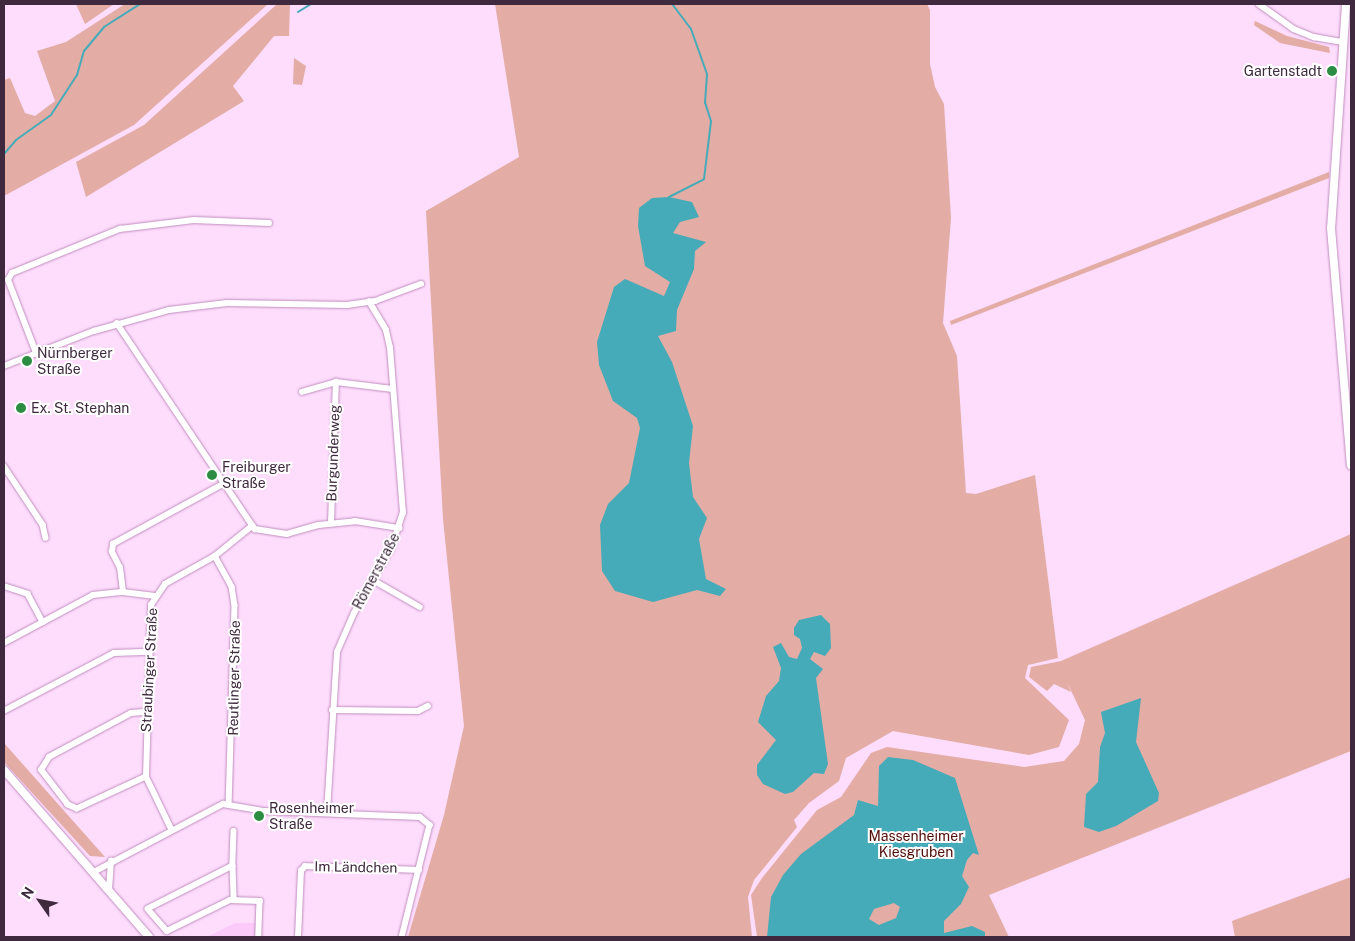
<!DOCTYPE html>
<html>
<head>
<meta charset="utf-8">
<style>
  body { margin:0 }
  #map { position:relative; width:1355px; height:941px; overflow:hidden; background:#fddcfc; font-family:"Public Sans",sans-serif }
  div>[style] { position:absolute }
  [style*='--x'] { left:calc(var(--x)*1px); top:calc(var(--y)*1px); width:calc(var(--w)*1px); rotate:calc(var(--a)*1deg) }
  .built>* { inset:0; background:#fbcaf9 }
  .green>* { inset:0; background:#e3aca4 }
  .water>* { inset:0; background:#46abb9 }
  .stream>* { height:2px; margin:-1px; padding:0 1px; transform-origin:1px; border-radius:1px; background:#46abb9 }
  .roads { filter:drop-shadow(0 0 1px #c18dbf) drop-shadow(0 0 1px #c18dbf) }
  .street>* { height:5.5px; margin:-2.75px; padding:0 2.75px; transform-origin:2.75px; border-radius:2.75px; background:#fff }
  .secondary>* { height:8px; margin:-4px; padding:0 4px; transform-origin:4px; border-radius:4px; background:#fff }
  .dots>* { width:14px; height:14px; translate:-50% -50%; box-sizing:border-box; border:2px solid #fff; border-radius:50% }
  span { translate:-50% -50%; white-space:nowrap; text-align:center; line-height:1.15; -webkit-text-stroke:4px #fff; paint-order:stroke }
  .poi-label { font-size:14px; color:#3e293e }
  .right { translate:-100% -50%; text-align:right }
  .left { translate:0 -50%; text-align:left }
  .street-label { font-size:14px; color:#3e293e }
  .park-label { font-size:14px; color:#510d0a }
  .frame { position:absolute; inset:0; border:5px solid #3e293e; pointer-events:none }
  .north { position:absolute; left:15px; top:876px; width:50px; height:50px; -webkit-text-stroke:4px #fff; paint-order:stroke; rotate:303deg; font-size:14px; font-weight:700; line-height:20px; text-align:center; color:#3e293e }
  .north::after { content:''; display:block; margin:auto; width:18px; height:22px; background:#3e293e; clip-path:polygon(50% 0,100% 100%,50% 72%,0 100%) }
</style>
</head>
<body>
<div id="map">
  <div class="built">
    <i style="clip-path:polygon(235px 923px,256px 923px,255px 937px,207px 937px)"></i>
  </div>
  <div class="green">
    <i style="clip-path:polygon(76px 4px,114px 4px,85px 24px)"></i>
    <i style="clip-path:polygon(125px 4px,268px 4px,134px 125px,4px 196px,4px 80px,10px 78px,25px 113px,35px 116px,55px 101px,37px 51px,66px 42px)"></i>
    <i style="clip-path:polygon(290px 4px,289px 36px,274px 36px,233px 86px,244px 101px,86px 197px,76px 162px,144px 125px,276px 5px)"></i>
    <i style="clip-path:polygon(495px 4px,927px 4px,930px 10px,930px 64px,935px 87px,944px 104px,951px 218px,943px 323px,957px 356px,966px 493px,976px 494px,1035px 475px,1058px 658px,1028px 665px,1025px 678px,1069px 720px,1059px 747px,1029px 755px,893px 731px,846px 758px,839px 781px,809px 803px,794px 820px,797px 827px,754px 880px,748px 897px,752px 937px,408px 937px,444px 815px,464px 726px,443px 519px,426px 211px,519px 157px)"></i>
    <i style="clip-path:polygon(1255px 21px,1287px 36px,1329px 47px,1330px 53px,1280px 43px,1254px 25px)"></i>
    <i style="clip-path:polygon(294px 58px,306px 66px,302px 85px,293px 84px)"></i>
    <i style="clip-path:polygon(1329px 172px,1329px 178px,951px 325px,950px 321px)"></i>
    <i style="clip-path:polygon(1351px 534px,1351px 751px,989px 895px,1009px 937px,757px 937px,751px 895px,762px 878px,817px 810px,841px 797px,871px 753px,887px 747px,1024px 767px,1064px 761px,1079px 744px,1085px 720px,1067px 682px,1071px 692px,1054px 684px,1047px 691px,1029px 677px,1031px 667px,1061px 661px)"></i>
    <i style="clip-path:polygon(4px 743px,105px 857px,90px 856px,4px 762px)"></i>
    <i style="clip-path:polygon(1351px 877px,1351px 937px,1235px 937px,1232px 921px)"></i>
  </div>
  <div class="water">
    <i style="clip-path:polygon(669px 197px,692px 202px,699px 217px,680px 222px,673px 233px,706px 242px,695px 251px,694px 269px,677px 310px,676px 331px,658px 336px,672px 362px,693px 426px,689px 463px,693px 497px,707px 518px,699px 539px,706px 579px,726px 589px,720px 596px,697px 590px,653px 602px,615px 591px,602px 571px,600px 525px,608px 504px,629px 483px,640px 428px,637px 418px,613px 401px,599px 365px,597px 342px,614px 287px,625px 279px,664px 296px,670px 282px,645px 266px,638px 226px,639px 208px,652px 198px)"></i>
    <i style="clip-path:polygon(821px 615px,830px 624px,831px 648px,825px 656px,814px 652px,810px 659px,823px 669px,816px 678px,828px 764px,824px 774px,814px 773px,793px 792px,785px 794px,763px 784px,757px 775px,757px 765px,776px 740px,758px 722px,766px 696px,779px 681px,781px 668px,773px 647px,781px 643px,789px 657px,797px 659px,802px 648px,800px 639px,794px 635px,794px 628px,799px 620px)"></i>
    <i style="clip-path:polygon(1141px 698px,1136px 742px,1159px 793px,1158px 801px,1116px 826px,1099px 832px,1084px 827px,1086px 794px,1098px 782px,1100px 747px,1105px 733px,1101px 712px)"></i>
    <i style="clip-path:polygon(evenodd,888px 757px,913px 760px,955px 778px,979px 855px,973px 853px,967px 860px,962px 876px,969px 887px,961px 904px,944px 921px,944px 933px,972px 926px,985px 932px,985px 937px,767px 937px,771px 897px,783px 875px,801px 854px,854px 815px,858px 800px,878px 806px,879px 766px,888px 757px,894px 903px,900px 907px,896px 918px,879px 925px,869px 919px,874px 909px,894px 903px)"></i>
  </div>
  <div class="stream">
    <i style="--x:298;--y:12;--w:15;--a:-32"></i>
    <i style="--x:4;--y:154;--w:18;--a:-49"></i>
    <i style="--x:16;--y:140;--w:43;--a:-35.5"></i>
    <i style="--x:51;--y:115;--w:48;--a:-57"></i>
    <i style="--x:77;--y:75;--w:25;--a:-74"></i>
    <i style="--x:84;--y:51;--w:31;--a:-50"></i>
    <i style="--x:104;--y:27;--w:43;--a:-32.6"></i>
    <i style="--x:669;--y:197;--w:39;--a:-27"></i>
    <i style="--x:704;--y:179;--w:58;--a:-83.1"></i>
    <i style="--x:711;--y:121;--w:19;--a:-108"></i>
    <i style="--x:705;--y:103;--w:29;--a:-86"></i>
    <i style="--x:707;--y:74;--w:48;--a:-109.6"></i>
    <i style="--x:691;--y:29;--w:31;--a:-127"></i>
  </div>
  <div class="roads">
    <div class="street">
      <i style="--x:1259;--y:4;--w:43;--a:35.5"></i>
      <i style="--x:1294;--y:29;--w:22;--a:22"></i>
      <i style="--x:1314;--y:37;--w:29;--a:10"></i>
      <i style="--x:117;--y:323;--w:248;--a:56.2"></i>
      <i style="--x:255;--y:529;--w:32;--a:9"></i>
      <i style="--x:287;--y:534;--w:33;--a:-16"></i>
      <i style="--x:319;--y:525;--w:36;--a:-6"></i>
      <i style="--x:355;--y:521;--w:45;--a:9"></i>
      <i style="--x:36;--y:353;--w:78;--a:-111"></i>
      <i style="--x:8;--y:280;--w:8;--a:-60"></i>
      <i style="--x:12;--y:273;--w:117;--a:-22.2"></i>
      <i style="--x:120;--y:229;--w:74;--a:-7"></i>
      <i style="--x:193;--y:220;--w:76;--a:2.3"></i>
      <i style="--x:4;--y:366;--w:97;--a:-21.3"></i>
      <i style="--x:94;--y:331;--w:78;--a:-15.6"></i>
      <i style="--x:169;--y:310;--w:58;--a:-6.9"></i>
      <i style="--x:227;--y:303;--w:120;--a:1"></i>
      <i style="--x:347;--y:305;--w:28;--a:-8"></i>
      <i style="--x:375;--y:301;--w:49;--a:-20.3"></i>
      <i style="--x:302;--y:392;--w:35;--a:-16"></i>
      <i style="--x:336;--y:382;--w:57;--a:7"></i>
      <i style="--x:4;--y:466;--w:71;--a:56.5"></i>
      <i style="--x:43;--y:525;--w:13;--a:77"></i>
      <i style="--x:331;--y:523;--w:141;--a:-88"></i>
      <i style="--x:215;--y:556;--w:35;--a:61"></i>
      <i style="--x:232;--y:587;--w:18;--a:81"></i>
      <i style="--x:235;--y:605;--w:199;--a:91.7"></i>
      <i style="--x:373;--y:580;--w:54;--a:29.9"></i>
      <i style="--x:4;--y:586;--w:25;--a:18"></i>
      <i style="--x:28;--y:594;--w:32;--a:62"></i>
      <i style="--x:123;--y:592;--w:24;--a:-97"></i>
      <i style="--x:120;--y:568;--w:18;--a:-117"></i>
      <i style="--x:112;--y:552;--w:8;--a:-83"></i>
      <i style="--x:113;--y:544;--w:128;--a:-28.6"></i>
      <i style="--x:4;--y:643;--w:101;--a:-28.3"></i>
      <i style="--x:93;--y:595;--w:30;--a:-6"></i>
      <i style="--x:123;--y:592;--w:32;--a:7"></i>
      <i style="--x:332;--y:710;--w:86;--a:0.7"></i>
      <i style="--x:418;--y:711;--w:11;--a:-27"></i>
      <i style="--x:4;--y:711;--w:124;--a:-27.8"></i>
      <i style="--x:114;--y:653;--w:35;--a:-2"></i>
      <i style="--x:146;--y:777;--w:76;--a:155.1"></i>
      <i style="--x:77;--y:809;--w:10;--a:-156"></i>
      <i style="--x:68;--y:805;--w:44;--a:-127.6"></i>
      <i style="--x:41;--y:770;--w:15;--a:-58"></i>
      <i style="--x:49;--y:757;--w:93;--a:-28.2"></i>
      <i style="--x:131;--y:713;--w:16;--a:-4"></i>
      <i style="--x:327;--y:812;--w:160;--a:-86.4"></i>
      <i style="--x:337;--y:652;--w:43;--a:-66.4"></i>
      <i style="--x:354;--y:613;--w:74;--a:-60"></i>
      <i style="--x:391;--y:549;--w:38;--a:-72"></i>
      <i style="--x:403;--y:513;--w:166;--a:-94.5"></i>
      <i style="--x:390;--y:348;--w:18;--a:-103"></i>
      <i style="--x:386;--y:330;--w:33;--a:-121"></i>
      <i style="--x:171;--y:829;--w:58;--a:-115.7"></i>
      <i style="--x:146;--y:777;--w:172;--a:-88.3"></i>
      <i style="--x:151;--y:605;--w:25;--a:-56"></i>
      <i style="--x:165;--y:584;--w:57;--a:-29.2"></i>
      <i style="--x:215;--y:556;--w:48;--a:-39"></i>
      <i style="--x:234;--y:831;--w:35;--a:92"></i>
      <i style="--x:233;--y:866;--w:95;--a:153.2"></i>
      <i style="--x:148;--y:909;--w:29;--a:49"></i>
      <i style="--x:167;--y:931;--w:70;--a:-26.2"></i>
      <i style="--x:230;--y:900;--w:30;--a:2"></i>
      <i style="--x:260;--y:901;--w:36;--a:92"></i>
      <i style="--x:233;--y:866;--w:33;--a:88"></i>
      <i style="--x:94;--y:872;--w:146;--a:-27.8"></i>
      <i style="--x:223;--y:804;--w:42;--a:9.7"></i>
      <i style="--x:264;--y:811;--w:156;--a:2.2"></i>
      <i style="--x:420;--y:817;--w:13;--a:39"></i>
      <i style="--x:430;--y:825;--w:115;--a:104"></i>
      <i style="--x:109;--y:890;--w:29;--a:-86"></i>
      <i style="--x:298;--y:937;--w:66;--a:-87.4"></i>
      <i style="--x:301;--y:871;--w:6;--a:-51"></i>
      <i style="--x:305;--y:866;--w:114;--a:2"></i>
    </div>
    <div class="secondary">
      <i style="--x:1346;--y:4;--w:225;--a:93.8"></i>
      <i style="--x:1331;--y:228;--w:238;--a:85.2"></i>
      <i style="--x:4;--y:770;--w:221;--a:49"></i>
    </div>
  </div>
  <div class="dots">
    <i style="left:1332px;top:71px;background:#2b8d42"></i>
    <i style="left:27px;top:361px;background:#2b8d42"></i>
    <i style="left:21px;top:408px;background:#2b8d42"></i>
    <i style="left:212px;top:475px;background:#2b8d42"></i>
    <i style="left:259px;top:816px;background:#2b8d42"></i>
  </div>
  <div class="poi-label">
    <span class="right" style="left:1322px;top:71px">Gartenstadt</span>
    <span class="left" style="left:37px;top:361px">Nürnberger<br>Straße</span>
    <span class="left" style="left:31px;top:408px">Ex. St. Stephan</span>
    <span class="left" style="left:222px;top:475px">Freiburger<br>Straße</span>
    <span class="left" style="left:269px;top:816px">Rosenheimer<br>Straße</span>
  </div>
  <div class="street-label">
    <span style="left:333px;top:453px;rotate:-88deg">Burgunderweg</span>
    <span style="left:376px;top:571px;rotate:-62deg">Römerstraße</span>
    <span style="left:149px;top:670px;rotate:-87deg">Straubinger Straße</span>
    <span style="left:234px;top:678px;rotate:-89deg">Reutlinger Straße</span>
    <span style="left:356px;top:867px;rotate:1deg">Im Ländchen</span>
  </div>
  <div class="park-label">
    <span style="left:916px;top:844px">Massenheimer<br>Kiesgruben</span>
  </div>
  <div class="frame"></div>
  <div class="north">N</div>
</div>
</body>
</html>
